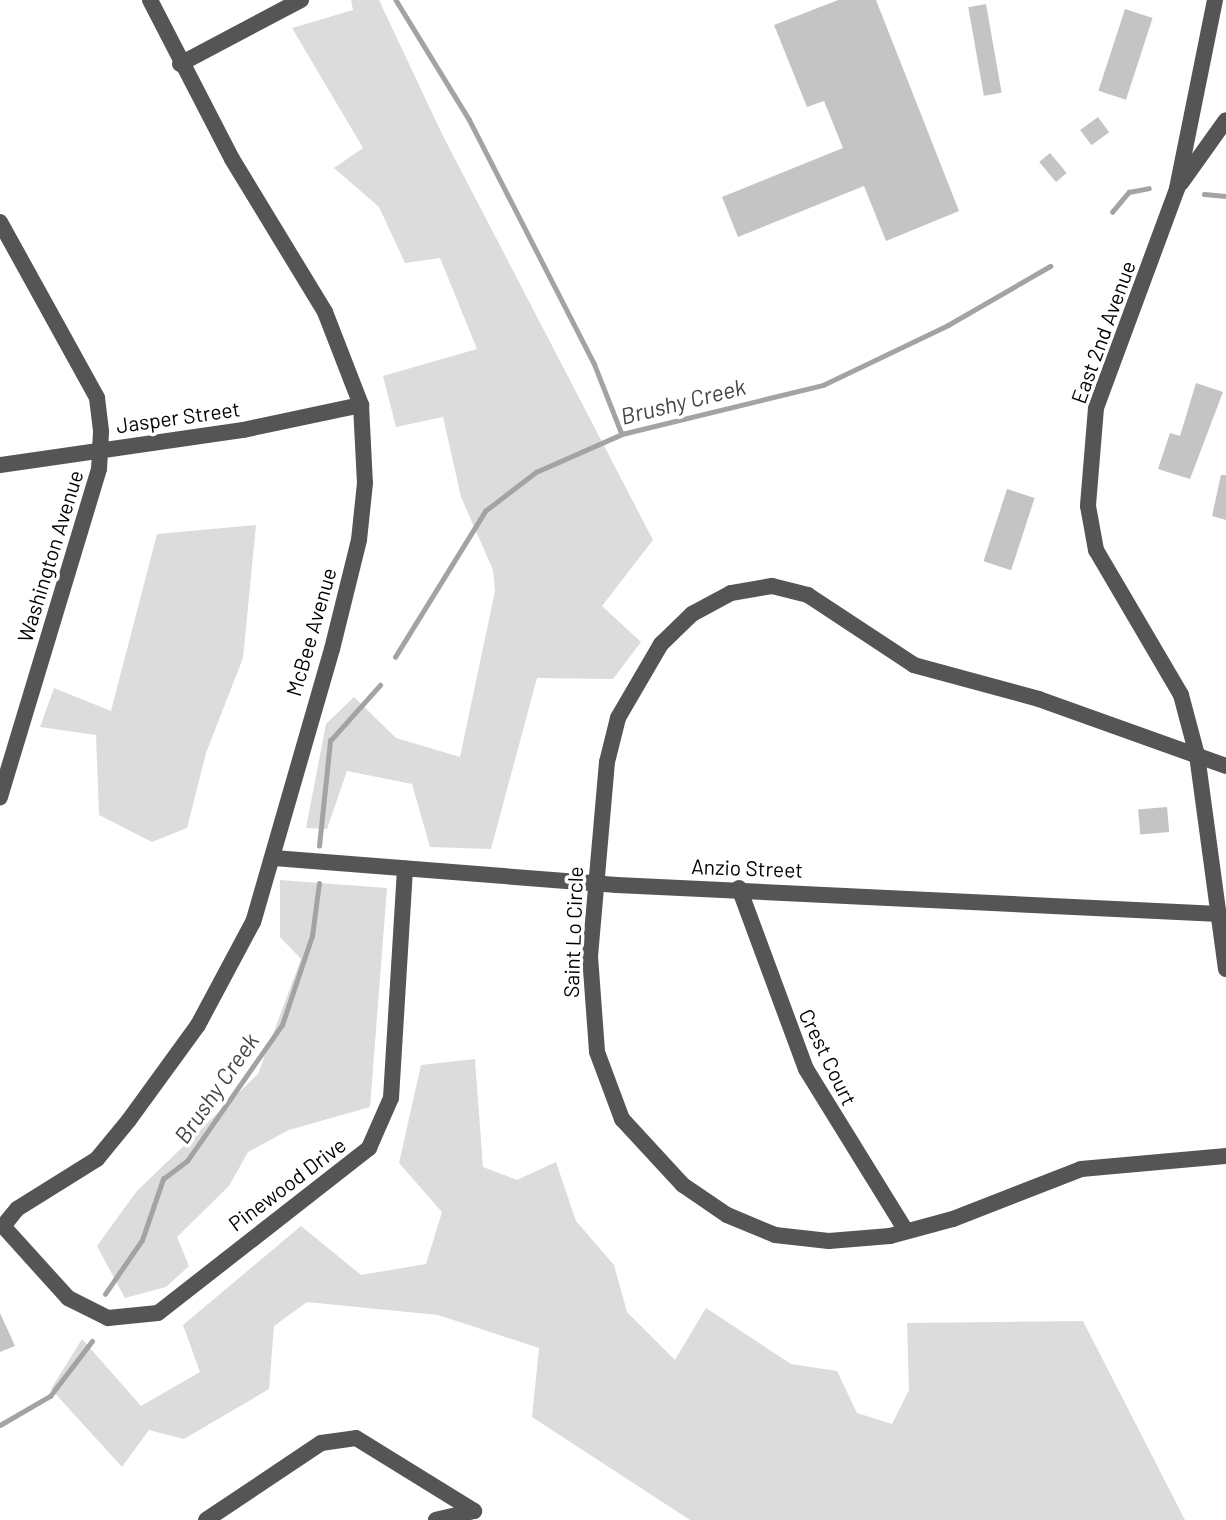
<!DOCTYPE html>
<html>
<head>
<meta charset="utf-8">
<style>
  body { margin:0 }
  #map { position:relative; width:1226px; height:1520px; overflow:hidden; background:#fff; font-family:Barlow,sans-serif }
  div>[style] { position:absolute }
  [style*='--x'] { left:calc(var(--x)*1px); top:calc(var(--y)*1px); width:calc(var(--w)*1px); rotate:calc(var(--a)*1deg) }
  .green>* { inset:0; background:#dcdcdc }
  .stream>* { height:4.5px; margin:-2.25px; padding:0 2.25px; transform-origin:2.25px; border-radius:2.25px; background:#a3a3a3 }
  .building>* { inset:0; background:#c4c4c4; transform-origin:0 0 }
  .minor>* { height:16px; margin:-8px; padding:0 8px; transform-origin:8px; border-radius:8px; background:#555 }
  span { translate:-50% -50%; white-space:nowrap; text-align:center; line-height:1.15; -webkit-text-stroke:7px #fff; paint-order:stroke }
  .street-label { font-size:21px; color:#000 }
  .water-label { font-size:23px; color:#444; font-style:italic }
</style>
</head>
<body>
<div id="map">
  <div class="green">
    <i style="clip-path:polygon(351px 0,379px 0,442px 134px,653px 540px,602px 606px,641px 642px,613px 679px,537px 678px,491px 849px,430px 847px,412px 784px,347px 771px,327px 829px,306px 828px,326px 724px,354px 697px,396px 738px,460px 757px,495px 591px,493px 570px,461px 497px,443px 417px,396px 427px,383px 376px,477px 349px,440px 258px,405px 263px,379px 207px,334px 168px,363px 148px,292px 28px,353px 10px)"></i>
    <i style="clip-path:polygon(256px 525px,243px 658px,206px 753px,187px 828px,152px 842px,99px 815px,96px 735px,40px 727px,54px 688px,111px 711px,157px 534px)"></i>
    <i style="clip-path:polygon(280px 880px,387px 888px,370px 1107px,289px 1130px,248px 1152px,229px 1186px,177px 1237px,189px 1266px,166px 1287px,125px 1298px,97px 1246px,136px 1192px,258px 1074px,301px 959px,280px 937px)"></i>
    <i style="clip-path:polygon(475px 1059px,483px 1167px,517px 1180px,556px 1162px,576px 1221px,614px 1265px,627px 1312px,675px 1360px,706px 1308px,791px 1364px,837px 1371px,857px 1413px,892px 1424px,909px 1390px,907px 1323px,1083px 1321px,1185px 1520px,690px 1520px,532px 1417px,539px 1348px,438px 1315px,307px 1302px,274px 1326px,269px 1389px,184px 1439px,149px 1430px,122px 1467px,51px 1389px,82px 1339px,141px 1406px,200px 1372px,183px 1325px,301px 1226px,361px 1275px,426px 1264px,442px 1212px,399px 1163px,421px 1065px)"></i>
  </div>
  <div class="stream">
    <i style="--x:396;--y:0;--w:140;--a:58.5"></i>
    <i style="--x:469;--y:119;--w:274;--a:62.9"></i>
    <i style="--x:594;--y:363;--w:76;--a:68.5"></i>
    <i style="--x:1204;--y:194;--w:22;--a:5"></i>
    <i style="--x:1112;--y:212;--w:26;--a:-50"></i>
    <i style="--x:1129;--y:192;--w:20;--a:-11"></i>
    <i style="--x:395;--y:657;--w:172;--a:-58.3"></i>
    <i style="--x:485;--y:511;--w:64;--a:-37.4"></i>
    <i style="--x:536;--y:472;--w:94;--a:-23.8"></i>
    <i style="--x:622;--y:434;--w:207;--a:-13.7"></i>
    <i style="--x:823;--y:385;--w:139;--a:-25.6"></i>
    <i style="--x:948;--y:325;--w:118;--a:-30"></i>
    <i style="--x:319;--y:846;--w:106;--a:-84"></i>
    <i style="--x:330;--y:741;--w:75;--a:-48.2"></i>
    <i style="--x:105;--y:1294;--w:65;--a:-55.6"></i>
    <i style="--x:142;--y:1240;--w:65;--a:-71"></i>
    <i style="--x:163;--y:1179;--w:30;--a:-37"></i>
    <i style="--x:187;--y:1161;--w:166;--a:-55.1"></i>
    <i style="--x:282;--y:1025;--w:94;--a:-71.4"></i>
    <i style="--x:312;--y:936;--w:53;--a:-82.5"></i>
    <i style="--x:0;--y:1425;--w:58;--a:-30.1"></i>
    <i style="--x:50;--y:1396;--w:69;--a:-52.6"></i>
  </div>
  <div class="building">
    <i style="clip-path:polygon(838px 0,876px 0,959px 211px,886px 241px,864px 186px,738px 237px,722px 197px,843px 148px,824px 101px,807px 107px,774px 25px)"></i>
    <i style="left:986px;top:4px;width:90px;height:18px;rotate:80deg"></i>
    <i style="left:1125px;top:9px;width:29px;height:86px;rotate:18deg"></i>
    <i style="left:1098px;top:117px;width:19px;height:22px;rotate:54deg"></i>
    <i style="left:1050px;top:153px;width:26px;height:14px;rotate:50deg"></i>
    <i style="clip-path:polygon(1196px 383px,1223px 392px,1190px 479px,1158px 469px,1170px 433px,1180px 436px)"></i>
    <i style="clip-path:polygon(1221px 475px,1226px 475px,1226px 520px,1212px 516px)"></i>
    <i style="left:1007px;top:489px;width:29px;height:76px;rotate:18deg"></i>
    <i style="left:1167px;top:807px;width:25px;height:29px;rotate:85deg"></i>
    <i style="clip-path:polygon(0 1313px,15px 1346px,0 1352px)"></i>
  </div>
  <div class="minor">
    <i style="--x:150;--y:0;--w:179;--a:62.7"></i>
    <i style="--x:232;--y:159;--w:179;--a:58.7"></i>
    <i style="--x:325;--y:312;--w:100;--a:68.8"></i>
    <i style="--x:361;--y:405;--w:78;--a:87.1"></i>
    <i style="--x:365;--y:483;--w:57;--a:96"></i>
    <i style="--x:359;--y:540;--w:112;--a:103.9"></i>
    <i style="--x:332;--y:649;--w:284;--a:106.1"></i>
    <i style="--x:253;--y:922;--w:117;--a:118.1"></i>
    <i style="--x:198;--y:1025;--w:117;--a:126"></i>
    <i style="--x:129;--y:1120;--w:50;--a:129.4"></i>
    <i style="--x:97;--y:1159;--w:94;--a:148"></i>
    <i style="--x:17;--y:1209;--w:22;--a:129"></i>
    <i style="--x:3;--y:1226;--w:97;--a:47.9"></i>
    <i style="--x:68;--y:1298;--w:45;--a:26.6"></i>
    <i style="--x:108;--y:1318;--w:50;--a:-5.7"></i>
    <i style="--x:158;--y:1313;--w:268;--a:-38"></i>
    <i style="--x:369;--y:1148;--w:55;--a:-66.3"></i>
    <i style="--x:391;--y:1098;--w:230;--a:-86.5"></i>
    <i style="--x:1215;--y:0;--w:193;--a:101.4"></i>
    <i style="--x:1177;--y:189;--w:233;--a:110.3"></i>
    <i style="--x:1096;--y:408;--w:98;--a:94.7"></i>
    <i style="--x:1088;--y:506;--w:45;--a:79.7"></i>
    <i style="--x:1096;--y:550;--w:168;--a:59.6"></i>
    <i style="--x:1181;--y:695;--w:62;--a:75.1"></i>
    <i style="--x:1197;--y:755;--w:216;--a:82.3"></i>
    <i style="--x:180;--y:64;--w:137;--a:-27.9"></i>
    <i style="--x:1181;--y:183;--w:77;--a:-54.5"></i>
    <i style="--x:0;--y:222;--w:201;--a:61.1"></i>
    <i style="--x:97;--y:398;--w:34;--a:83"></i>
    <i style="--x:101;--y:432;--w:37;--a:93"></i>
    <i style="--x:99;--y:469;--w:343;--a:106.8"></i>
    <i style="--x:0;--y:465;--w:246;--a:-8.2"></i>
    <i style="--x:243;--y:430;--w:121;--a:-12"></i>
    <i style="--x:1226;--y:766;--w:199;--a:-160.3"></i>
    <i style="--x:1039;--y:699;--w:130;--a:-164.8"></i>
    <i style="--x:914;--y:665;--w:127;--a:-146.6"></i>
    <i style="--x:808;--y:595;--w:37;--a:-166"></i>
    <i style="--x:772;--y:586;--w:42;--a:170.3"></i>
    <i style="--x:731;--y:593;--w:44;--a:151.7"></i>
    <i style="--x:692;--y:614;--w:43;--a:135.9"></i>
    <i style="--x:661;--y:644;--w:86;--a:120.2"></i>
    <i style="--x:618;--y:718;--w:45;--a:104"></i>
    <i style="--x:607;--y:762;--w:195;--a:95"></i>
    <i style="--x:590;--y:956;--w:96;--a:85.8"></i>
    <i style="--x:597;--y:1052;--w:72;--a:69.5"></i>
    <i style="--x:622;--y:1119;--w:90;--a:47.3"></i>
    <i style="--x:683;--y:1185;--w:53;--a:34.3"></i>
    <i style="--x:727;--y:1215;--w:52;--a:22.6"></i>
    <i style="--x:775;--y:1235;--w:54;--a:6.3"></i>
    <i style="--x:829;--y:1241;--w:61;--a:-4.7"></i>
    <i style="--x:890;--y:1236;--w:65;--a:-15.1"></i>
    <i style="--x:953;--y:1219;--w:137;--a:-21.3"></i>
    <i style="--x:1081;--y:1169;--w:146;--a:-5.1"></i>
    <i style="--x:274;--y:858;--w:344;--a:4.5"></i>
    <i style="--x:617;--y:885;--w:603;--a:2.76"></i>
    <i style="--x:739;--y:888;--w:193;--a:69.7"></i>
    <i style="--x:806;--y:1069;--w:190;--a:58.3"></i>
    <i style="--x:206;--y:1520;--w:138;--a:-33.8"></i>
    <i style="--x:321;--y:1443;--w:35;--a:-8"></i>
    <i style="--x:356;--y:1438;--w:139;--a:31.7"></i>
    <i style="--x:474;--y:1511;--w:39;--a:167"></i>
  </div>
  <div class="street-label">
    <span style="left:1103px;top:332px;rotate:-70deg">East 2nd Avenue</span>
    <span style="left:178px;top:417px;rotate:-8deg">Jasper Street</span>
    <span style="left:50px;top:556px;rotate:-73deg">Washington Avenue</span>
    <span style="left:311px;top:632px;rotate:-74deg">McBee Avenue</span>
    <span style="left:747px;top:868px;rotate:2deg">Anzio Street</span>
    <span style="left:573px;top:932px;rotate:-88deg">Saint Lo Circle</span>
    <span style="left:828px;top:1057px;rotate:64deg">Crest Court</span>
    <span style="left:287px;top:1184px;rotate:-37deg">Pinewood Drive</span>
  </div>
  <div class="water-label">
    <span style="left:683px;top:401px;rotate:-14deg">Brushy Creek</span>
    <span style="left:216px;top:1088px;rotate:-55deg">Brushy Creek</span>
  </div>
</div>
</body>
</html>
